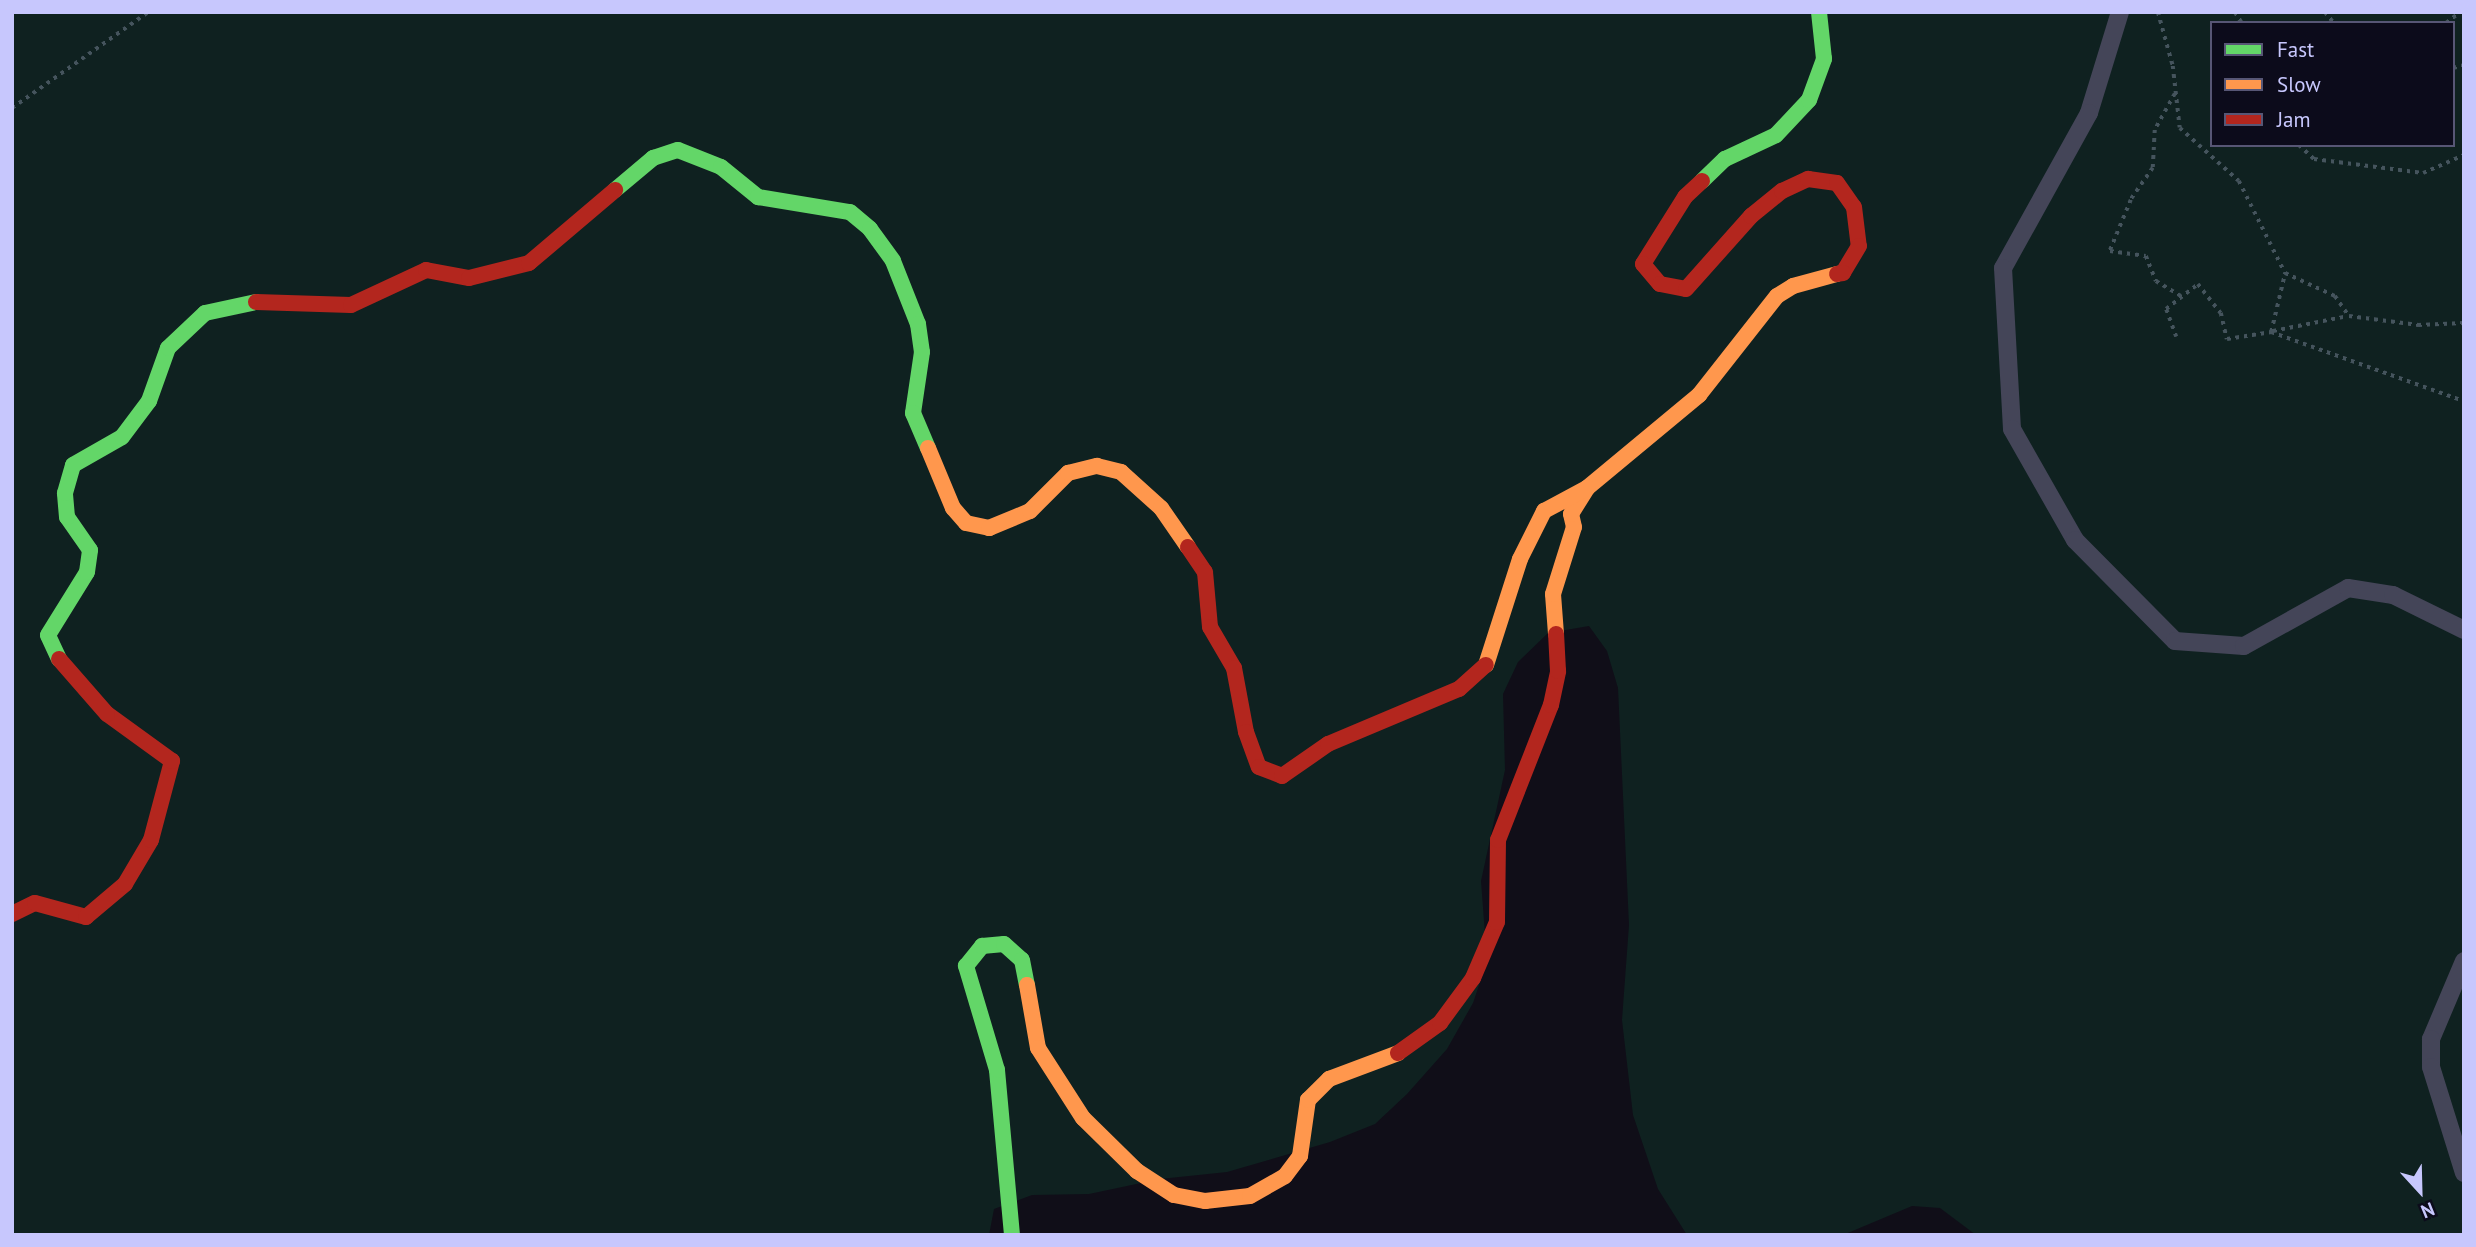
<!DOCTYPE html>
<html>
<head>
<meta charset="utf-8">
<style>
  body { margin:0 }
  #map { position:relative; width:2476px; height:1247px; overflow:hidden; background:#100e18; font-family:"PT Sans",sans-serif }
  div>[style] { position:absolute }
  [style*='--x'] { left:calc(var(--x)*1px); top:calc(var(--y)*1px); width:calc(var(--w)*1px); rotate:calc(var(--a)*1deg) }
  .green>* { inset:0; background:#0f2120 }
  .path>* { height:3.5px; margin-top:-1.75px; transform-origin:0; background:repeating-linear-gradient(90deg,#45545d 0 3.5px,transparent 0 8.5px) }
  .street>* { height:18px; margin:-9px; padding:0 9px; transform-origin:9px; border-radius:9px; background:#444558 }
  .fast>* { height:16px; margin:-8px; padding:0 8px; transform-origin:8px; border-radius:8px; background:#63d668 }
  .slow>* { height:16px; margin:-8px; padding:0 8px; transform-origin:8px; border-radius:8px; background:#ff974d }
  .jam>* { height:16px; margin:-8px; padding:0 8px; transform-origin:8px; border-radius:8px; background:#b3261e }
  span { translate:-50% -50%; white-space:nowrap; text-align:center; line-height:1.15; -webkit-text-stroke:6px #0c0b1b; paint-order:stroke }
  .frame { position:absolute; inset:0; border:14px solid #c7c7fd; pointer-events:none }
  .legend { position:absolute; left:2210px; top:21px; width:245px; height:126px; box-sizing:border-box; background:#0c0b1b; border:2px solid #575675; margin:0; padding:9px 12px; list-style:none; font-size:21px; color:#c7c7fd }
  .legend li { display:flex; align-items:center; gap:14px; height:35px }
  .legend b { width:35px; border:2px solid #575675 }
  .north { position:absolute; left:2385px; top:1156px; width:70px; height:70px; -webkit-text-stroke:5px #0c0b1b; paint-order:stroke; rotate:158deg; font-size:19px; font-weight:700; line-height:28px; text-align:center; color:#c7c7fd }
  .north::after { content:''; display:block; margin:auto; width:24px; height:32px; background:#c7c7fd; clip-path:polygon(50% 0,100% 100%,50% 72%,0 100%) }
</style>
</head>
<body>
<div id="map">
  <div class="green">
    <i style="clip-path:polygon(evenodd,12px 12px,2464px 12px,2464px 1235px,1976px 1235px,1940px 1208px,1912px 1206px,1843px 1235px,1687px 1235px,1658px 1189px,1633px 1115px,1622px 1020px,1629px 925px,1618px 688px,1607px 651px,1589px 626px,1548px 633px,1518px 662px,1503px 694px,1505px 770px,1481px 881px,1487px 961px,1473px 1003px,1447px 1049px,1407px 1094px,1375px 1124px,1330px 1142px,1227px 1172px,1160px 1179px,1089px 1194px,1032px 1195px,994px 1209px,989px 1235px,12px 1235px,12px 12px,2212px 23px,2453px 23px,2453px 145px,2212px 145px,2212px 23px)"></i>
  </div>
  <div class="path">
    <i style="--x:2158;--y:12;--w:56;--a:74.5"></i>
    <i style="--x:2173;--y:66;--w:62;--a:83.6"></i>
    <i style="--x:2180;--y:128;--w:79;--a:41.9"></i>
    <i style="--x:2239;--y:181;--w:103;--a:63.4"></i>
    <i style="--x:2285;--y:273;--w:55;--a:24.7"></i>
    <i style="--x:2335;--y:296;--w:24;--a:55"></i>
    <i style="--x:2349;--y:316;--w:70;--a:7.4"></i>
    <i style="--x:2418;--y:325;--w:46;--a:-2.5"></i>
    <i style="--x:2235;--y:12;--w:13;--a:58"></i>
    <i style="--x:2325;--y:12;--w:14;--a:51"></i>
    <i style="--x:2446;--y:23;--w:18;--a:-38"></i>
    <i style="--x:2453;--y:68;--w:11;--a:-15"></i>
    <i style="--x:2175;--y:94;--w:41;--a:119.1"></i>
    <i style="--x:2155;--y:130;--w:38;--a:93"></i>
    <i style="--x:2153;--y:168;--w:39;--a:125"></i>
    <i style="--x:2131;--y:200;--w:55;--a:112.4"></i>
    <i style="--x:2110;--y:251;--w:36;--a:8"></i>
    <i style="--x:2146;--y:256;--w:27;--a:68"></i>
    <i style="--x:2156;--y:281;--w:29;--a:31"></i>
    <i style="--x:12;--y:108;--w:166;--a:-35.2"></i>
    <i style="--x:2299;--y:145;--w:21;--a:43"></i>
    <i style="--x:2314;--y:159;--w:110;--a:7.3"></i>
    <i style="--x:2423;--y:173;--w:45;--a:-23.7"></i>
    <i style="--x:2273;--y:331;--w:76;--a:-11.3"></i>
    <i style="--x:2271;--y:332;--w:205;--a:19.7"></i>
    <i style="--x:2176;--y:337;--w:30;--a:-110"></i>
    <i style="--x:2166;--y:309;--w:41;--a:-38"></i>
    <i style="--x:2198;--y:284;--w:37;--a:52"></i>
    <i style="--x:2221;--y:313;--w:27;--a:77"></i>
    <i style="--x:2227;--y:339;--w:45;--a:-9"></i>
    <i style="--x:2271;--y:332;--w:61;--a:-76.7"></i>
  </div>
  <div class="street">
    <i style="--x:2120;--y:12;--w:106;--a:107.1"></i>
    <i style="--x:2089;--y:113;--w:177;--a:119"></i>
    <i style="--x:2003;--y:268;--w:161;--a:86.8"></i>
    <i style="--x:2012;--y:429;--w:128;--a:60.4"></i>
    <i style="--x:2075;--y:540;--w:142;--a:45.3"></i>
    <i style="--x:2175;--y:641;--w:69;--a:4.1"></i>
    <i style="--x:2244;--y:646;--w:119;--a:-29.1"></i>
    <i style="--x:2348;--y:588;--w:46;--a:8.8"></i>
    <i style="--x:2393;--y:595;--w:79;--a:26.2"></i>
    <i style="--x:2464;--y:961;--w:85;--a:112.9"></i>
    <i style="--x:2431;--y:1039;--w:28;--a:90"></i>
    <i style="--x:2431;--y:1067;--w:111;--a:72.7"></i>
  </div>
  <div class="fast">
    <i style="--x:1702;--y:181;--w:32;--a:-44"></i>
    <i style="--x:1725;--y:159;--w:56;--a:-25.2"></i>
    <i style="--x:1776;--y:135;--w:48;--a:-46.7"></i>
    <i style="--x:1809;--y:100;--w:44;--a:-69.9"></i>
    <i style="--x:1824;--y:59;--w:47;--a:-96.1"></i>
    <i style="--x:615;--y:190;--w:50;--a:-40.1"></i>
    <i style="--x:653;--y:158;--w:26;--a:-18"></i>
    <i style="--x:678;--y:150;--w:46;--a:21.6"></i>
    <i style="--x:721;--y:167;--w:48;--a:39"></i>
    <i style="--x:758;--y:197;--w:93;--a:9.3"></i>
    <i style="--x:850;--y:212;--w:26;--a:40"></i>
    <i style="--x:870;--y:229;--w:39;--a:54"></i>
    <i style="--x:893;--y:261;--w:68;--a:68.4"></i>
    <i style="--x:918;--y:324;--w:28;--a:82"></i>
    <i style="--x:922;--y:352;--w:62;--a:98.4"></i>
    <i style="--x:913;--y:413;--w:38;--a:67"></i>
    <i style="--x:59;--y:659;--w:26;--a:-115"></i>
    <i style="--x:48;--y:635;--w:74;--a:-58.2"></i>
    <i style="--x:87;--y:572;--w:22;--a:-82"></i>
    <i style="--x:90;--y:550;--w:40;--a:-124.9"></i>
    <i style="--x:67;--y:517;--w:24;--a:-95"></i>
    <i style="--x:65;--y:493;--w:29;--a:-74"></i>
    <i style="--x:73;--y:465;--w:56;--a:-29.7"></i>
    <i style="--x:122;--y:437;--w:45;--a:-53.1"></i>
    <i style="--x:149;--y:401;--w:56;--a:-70.3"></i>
    <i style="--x:168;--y:348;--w:51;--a:-43.4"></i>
    <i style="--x:205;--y:313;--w:52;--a:-12.2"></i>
    <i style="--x:1012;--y:1235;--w:166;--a:-95.2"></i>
    <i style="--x:997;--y:1070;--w:109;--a:-106.6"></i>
    <i style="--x:966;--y:966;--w:26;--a:-51"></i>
    <i style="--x:982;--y:946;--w:22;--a:-5"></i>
    <i style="--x:1004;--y:944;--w:24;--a:42"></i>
    <i style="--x:1022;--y:960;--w:25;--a:79"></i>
  </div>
  <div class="slow">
    <i style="--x:928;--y:448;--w:65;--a:67.4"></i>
    <i style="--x:953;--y:508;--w:20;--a:49"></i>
    <i style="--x:966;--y:523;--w:24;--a:12"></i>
    <i style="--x:989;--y:528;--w:44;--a:-22.5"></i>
    <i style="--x:1030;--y:511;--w:54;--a:-45"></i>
    <i style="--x:1068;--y:473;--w:30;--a:-14"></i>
    <i style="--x:1097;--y:466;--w:25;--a:14"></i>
    <i style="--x:1121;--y:472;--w:54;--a:42"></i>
    <i style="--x:1161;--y:508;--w:47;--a:55.3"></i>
    <i style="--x:1556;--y:634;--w:40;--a:-94.3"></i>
    <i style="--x:1553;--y:594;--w:70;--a:-72.6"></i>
    <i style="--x:1574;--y:527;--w:13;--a:-103"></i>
    <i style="--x:1571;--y:514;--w:31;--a:-58"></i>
    <i style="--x:1587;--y:488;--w:146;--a:-39.7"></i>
    <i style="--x:1699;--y:395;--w:126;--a:-51.8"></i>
    <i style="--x:1777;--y:296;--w:19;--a:-32"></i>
    <i style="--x:1793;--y:286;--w:46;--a:-15.3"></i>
    <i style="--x:1486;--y:665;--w:111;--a:-72.2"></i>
    <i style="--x:1520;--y:559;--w:54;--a:-63.4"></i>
    <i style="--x:1544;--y:511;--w:49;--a:-28.1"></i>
    <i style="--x:1027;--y:985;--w:64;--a:80.1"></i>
    <i style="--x:1038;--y:1048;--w:83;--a:57.3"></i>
    <i style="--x:1083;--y:1118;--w:76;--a:44.5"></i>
    <i style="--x:1137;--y:1171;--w:44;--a:33"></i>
    <i style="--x:1174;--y:1195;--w:32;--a:11"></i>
    <i style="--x:1205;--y:1201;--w:45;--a:-6.3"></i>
    <i style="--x:1250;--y:1196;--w:40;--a:-29.7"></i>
    <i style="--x:1285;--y:1176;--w:25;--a:-53"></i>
    <i style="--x:1300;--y:1156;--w:57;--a:-81.9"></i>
    <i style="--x:1308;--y:1100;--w:30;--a:-45"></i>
    <i style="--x:1329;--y:1079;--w:74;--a:-20.6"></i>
  </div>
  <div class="jam">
    <i style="--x:1702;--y:181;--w:23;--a:137"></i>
    <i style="--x:1685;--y:197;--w:79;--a:122.1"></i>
    <i style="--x:1643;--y:264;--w:26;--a:50"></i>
    <i style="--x:1660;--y:284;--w:26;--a:11"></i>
    <i style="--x:1686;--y:289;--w:98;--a:-48.3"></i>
    <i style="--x:1751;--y:216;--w:40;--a:-39"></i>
    <i style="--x:1782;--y:191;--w:29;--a:-25"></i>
    <i style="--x:1808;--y:179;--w:29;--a:8"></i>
    <i style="--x:1837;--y:183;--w:29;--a:55"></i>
    <i style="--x:1854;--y:207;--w:39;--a:83"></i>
    <i style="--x:1859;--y:246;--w:31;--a:121"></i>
    <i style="--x:1843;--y:273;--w:6;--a:171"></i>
    <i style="--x:256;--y:302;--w:95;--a:1.8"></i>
    <i style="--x:351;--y:305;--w:83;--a:-25"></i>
    <i style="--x:426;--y:270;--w:44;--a:10.5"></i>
    <i style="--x:469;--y:278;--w:62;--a:-14"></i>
    <i style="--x:529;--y:263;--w:113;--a:-40.3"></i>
    <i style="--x:1188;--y:547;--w:30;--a:56"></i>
    <i style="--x:1205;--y:572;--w:55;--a:84.8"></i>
    <i style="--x:1210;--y:627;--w:48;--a:59.7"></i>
    <i style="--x:1234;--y:668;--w:65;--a:79.4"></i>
    <i style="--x:1246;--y:732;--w:37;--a:70"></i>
    <i style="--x:1259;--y:767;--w:25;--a:21"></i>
    <i style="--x:1282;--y:776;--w:56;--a:-34.8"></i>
    <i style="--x:1328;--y:744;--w:142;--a:-22.8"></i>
    <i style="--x:1459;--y:689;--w:36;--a:-42"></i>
    <i style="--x:12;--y:914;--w:25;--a:-26"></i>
    <i style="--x:35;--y:903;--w:53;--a:15.4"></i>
    <i style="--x:86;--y:917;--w:51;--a:-40.2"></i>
    <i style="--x:125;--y:884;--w:51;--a:-59.4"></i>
    <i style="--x:151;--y:840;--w:82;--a:-75.1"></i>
    <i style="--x:172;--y:761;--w:80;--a:-144.1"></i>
    <i style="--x:107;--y:714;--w:73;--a:-131.1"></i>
    <i style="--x:1398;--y:1053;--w:52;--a:-35.5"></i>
    <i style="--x:1440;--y:1023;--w:56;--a:-53.7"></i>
    <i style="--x:1473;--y:978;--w:61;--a:-66.8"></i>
    <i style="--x:1497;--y:922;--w:82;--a:-89.3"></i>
    <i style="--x:1498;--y:840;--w:145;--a:-68.6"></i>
    <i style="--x:1551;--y:705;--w:35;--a:-78"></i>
    <i style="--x:1558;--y:671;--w:37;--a:-93"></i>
  </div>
  <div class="frame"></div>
  <ul class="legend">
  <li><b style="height:9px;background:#63d668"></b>Fast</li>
  <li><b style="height:9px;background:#ff974d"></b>Slow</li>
  <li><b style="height:9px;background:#b3261e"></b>Jam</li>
  </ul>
  <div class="north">N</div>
</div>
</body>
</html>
